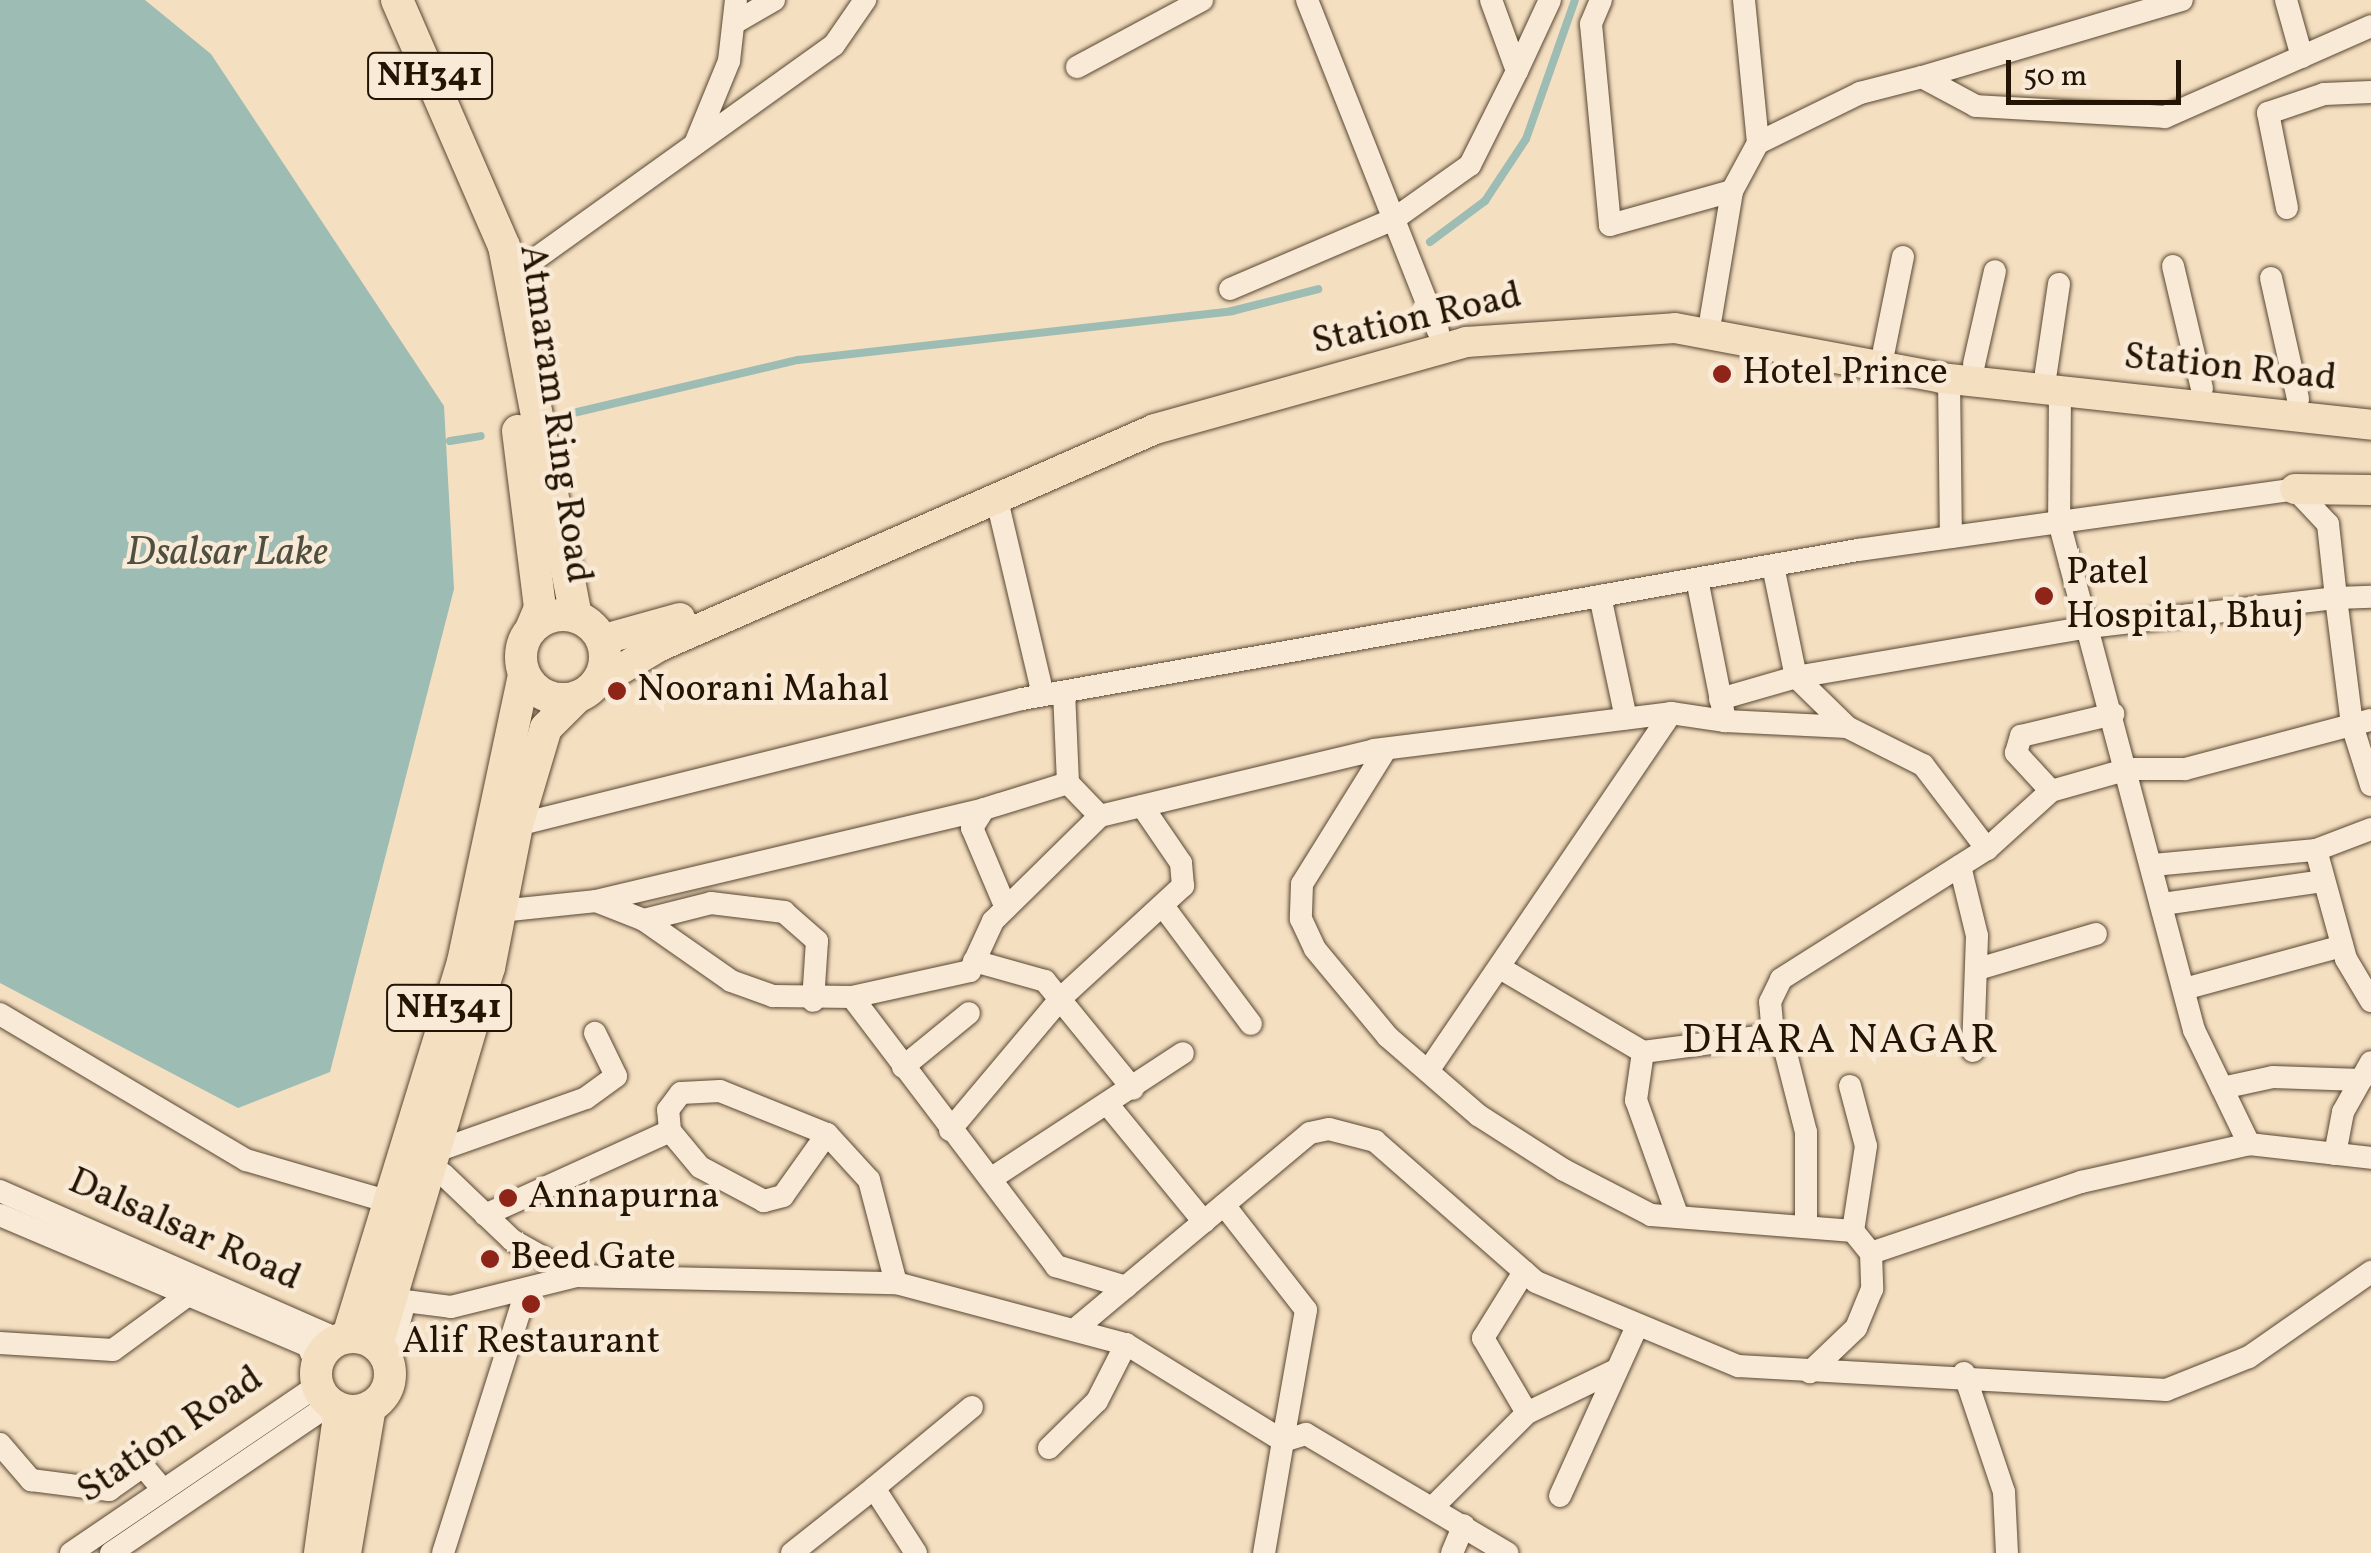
<!DOCTYPE html>
<html>
<head>
<meta charset="utf-8">
<style>
  body { margin:0 }
  #map { position:relative; width:2371px; height:1553px; overflow:hidden; background:#f5dfc1; font-family:Vollkorn,serif }
  div>[style] { position:absolute }
  [style*='--x'] { left:calc(var(--x)*1px); top:calc(var(--y)*1px); width:calc(var(--w)*1px); rotate:calc(var(--a)*1deg) }
  .water>* { inset:0; background:#9cbcb4 }
  .stream>* { height:8px; margin:-4px; padding:0 4px; transform-origin:4px; border-radius:4px; background:#9cbcb4 }
  .roads { filter:drop-shadow(0 0 2px #584732) drop-shadow(0 0 2px #584732) }
  .minor>* { height:22px; margin:-11px; padding:0 11px; transform-origin:11px; border-radius:11px; background:#f8ead7 }
  .major>* { height:30px; margin:-15px; padding:0 15px; transform-origin:15px; border-radius:15px; background:#f5dfc1 }
  .highway>* { height:32px; margin:-16px; padding:0 16px; transform-origin:16px; border-radius:16px; background:#f5dfc1 }
  .highway>.ring { margin:-16px; padding:0; box-sizing:content-box; background:none; border:32px solid #f5dfc1; border-radius:50% }
  .dots>* { width:28px; height:28px; translate:-50% -50%; box-sizing:border-box; border:5px solid #f8ead7; border-radius:50% }
  span { translate:-50% -50%; white-space:nowrap; text-align:center; line-height:1.15; -webkit-text-stroke:9px #f8ead7; paint-order:stroke }
  .shield-label span { padding:2px 8px; background:#f8ead7; border:2px solid; border-radius:8px; -webkit-text-stroke-width:0 }
  .shield-label { font-size:35px; color:#241403; font-weight:700 }
  .street-label { font-size:38px; color:#241403 }
  .poi-label { font-size:38px; color:#241403 }
  .left { translate:0 -50%; text-align:left }
  .water-label { font-size:40px; color:#4e4f41; font-style:italic }
  .neighbourhood-label { font-size:40px; color:#241403; letter-spacing:2.5px }
  .scale { position:absolute; left:2006px; top:60px; width:175px; height:45px; box-sizing:border-box; border:5px solid #241403; border-top:0; padding-left:12px; font-size:30px; line-height:35px; white-space:nowrap; color:#241403; -webkit-text-stroke:8px #f8ead7; paint-order:stroke }
</style>
</head>
<body>
<div id="map">
  <div class="water">
    <i style="clip-path:polygon(0 0,145px 0,211px 54px,444px 406px,454px 589px,330px 1072px,238px 1108px,0 983px)"></i>
  </div>
  <div class="stream">
    <i style="--x:1430;--y:242;--w:69;--a:-36.7"></i>
    <i style="--x:1485;--y:201;--w:74;--a:-56.5"></i>
    <i style="--x:1526;--y:139;--w:147;--a:-70.6"></i>
    <i style="--x:569;--y:414;--w:235;--a:-13.3"></i>
    <i style="--x:798;--y:360;--w:437;--a:-6.4"></i>
    <i style="--x:1232;--y:311;--w:89;--a:-14.3"></i>
    <i style="--x:450;--y:441;--w:31;--a:-9"></i>
  </div>
  <div class="roads">
    <div class="minor">
      <i style="--x:1307;--y:0;--w:356;--a:68.4"></i>
      <i style="--x:1601;--y:0;--w:26;--a:113"></i>
      <i style="--x:1591;--y:24;--w:202;--a:84.6"></i>
      <i style="--x:1610;--y:225;--w:127;--a:-15.6"></i>
      <i style="--x:1744;--y:0;--w:144;--a:84.4"></i>
      <i style="--x:2286;--y:0;--w:59;--a:74.3"></i>
      <i style="--x:736;--y:22;--w:44;--a:-30.1"></i>
      <i style="--x:1077;--y:67;--w:142;--a:-28.2"></i>
      <i style="--x:1517;--y:71;--w:78;--a:-65.1"></i>
      <i style="--x:1922;--y:77;--w:271;--a:-16.5"></i>
      <i style="--x:695;--y:144;--w:90;--a:-67.7"></i>
      <i style="--x:729;--y:61;--w:61;--a:-83.5"></i>
      <i style="--x:2287;--y:208;--w:97;--a:-101.3"></i>
      <i style="--x:2268;--y:113;--w:59;--a:-18.7"></i>
      <i style="--x:2324;--y:94;--w:47;--a:-2.4"></i>
      <i style="--x:2173;--y:266;--w:126;--a:76.7"></i>
      <i style="--x:510;--y:277;--w:398;--a:-35.6"></i>
      <i style="--x:834;--y:45;--w:55;--a:-55.4"></i>
      <i style="--x:2271;--y:278;--w:124;--a:77.4"></i>
      <i style="--x:1230;--y:289;--w:178;--a:-23.1"></i>
      <i style="--x:1394;--y:219;--w:93;--a:-35.4"></i>
      <i style="--x:1470;--y:165;--w:105;--a:-63.4"></i>
      <i style="--x:1517;--y:71;--w:76;--a:-110.1"></i>
      <i style="--x:1711;--y:317;--w:128;--a:-80.5"></i>
      <i style="--x:1732;--y:191;--w:55;--a:-61.6"></i>
      <i style="--x:1758;--y:143;--w:114;--a:-26.1"></i>
      <i style="--x:1860;--y:93;--w:64;--a:-14.5"></i>
      <i style="--x:1922;--y:77;--w:61;--a:28.2"></i>
      <i style="--x:1976;--y:106;--w:189;--a:3.3"></i>
      <i style="--x:2165;--y:117;--w:225;--a:-23.8"></i>
      <i style="--x:1884;--y:350;--w:95;--a:-78.5"></i>
      <i style="--x:1974;--y:364;--w:95;--a:-77.3"></i>
      <i style="--x:2046;--y:372;--w:89;--a:-81.6"></i>
      <i style="--x:1949;--y:379;--w:158;--a:89.3"></i>
      <i style="--x:2060;--y:391;--w:131;--a:90.4"></i>
      <i style="--x:2059;--y:522;--w:526;--a:75.12"></i>
      <i style="--x:2194;--y:1030;--w:127;--a:64.2"></i>
      <i style="--x:996;--y:496;--w:204;--a:76.7"></i>
      <i style="--x:1773;--y:566;--w:113;--a:78.3"></i>
      <i style="--x:1796;--y:677;--w:71;--a:44.4"></i>
      <i style="--x:1847;--y:727;--w:85;--a:26.6"></i>
      <i style="--x:1923;--y:765;--w:106;--a:52.7"></i>
      <i style="--x:1697;--y:579;--w:145;--a:78.8"></i>
      <i style="--x:1725;--y:721;--w:122;--a:2.8"></i>
      <i style="--x:1600;--y:596;--w:125;--a:78"></i>
      <i style="--x:1720;--y:699;--w:79;--a:-16.1"></i>
      <i style="--x:1796;--y:677;--w:297;--a:-9.7"></i>
      <i style="--x:2089;--y:627;--w:249;--a:-6.7"></i>
      <i style="--x:2336;--y:598;--w:128;--a:82.8"></i>
      <i style="--x:2352;--y:725;--w:63;--a:72.4"></i>
      <i style="--x:1386;--y:749;--w:159;--a:121.9"></i>
      <i style="--x:1302;--y:884;--w:35;--a:92"></i>
      <i style="--x:1301;--y:919;--w:33;--a:65"></i>
      <i style="--x:1315;--y:949;--w:114;--a:50.3"></i>
      <i style="--x:1388;--y:1037;--w:119;--a:40.9"></i>
      <i style="--x:1478;--y:1115;--w:102;--a:32.6"></i>
      <i style="--x:1564;--y:1170;--w:98;--a:27.3"></i>
      <i style="--x:1651;--y:1215;--w:203;--a:4.5"></i>
      <i style="--x:1853;--y:1231;--w:28;--a:51"></i>
      <i style="--x:1871;--y:1253;--w:36;--a:88"></i>
      <i style="--x:1872;--y:1289;--w:42;--a:112.3"></i>
      <i style="--x:1856;--y:1328;--w:64;--a:136.3"></i>
      <i style="--x:1068;--y:783;--w:46;--a:45.9"></i>
      <i style="--x:2051;--y:791;--w:81;--a:-15.8"></i>
      <i style="--x:2129;--y:769;--w:56;--a:0"></i>
      <i style="--x:2185;--y:769;--w:192;--a:-14.8"></i>
      <i style="--x:517;--y:825;--w:520;--a:-14.01"></i>
      <i style="--x:1022;--y:699;--w:849;--a:-10.11"></i>
      <i style="--x:1858;--y:550;--w:441;--a:-7.9"></i>
      <i style="--x:2295;--y:489;--w:48;--a:46.7"></i>
      <i style="--x:2328;--y:524;--w:74;--a:83.8"></i>
      <i style="--x:2336;--y:598;--w:35;--a:-2"></i>
      <i style="--x:2371;--y:829;--w:59;--a:159.1"></i>
      <i style="--x:2316;--y:850;--w:113;--a:74.6"></i>
      <i style="--x:2346;--y:959;--w:49;--a:59.2"></i>
      <i style="--x:2153;--y:865;--w:164;--a:-5.3"></i>
      <i style="--x:1960;--y:866;--w:72;--a:76.3"></i>
      <i style="--x:1977;--y:936;--w:115;--a:92"></i>
      <i style="--x:596;--y:901;--w:399;--a:-13.3"></i>
      <i style="--x:2163;--y:904;--w:161;--a:-8.2"></i>
      <i style="--x:1163;--y:906;--w:147;--a:53.3"></i>
      <i style="--x:1006;--y:908;--w:87;--a:-113"></i>
      <i style="--x:972;--y:828;--w:22;--a:-58"></i>
      <i style="--x:984;--y:809;--w:88;--a:-17.2"></i>
      <i style="--x:1068;--y:783;--w:91;--a:-92.5"></i>
      <i style="--x:500;--y:911;--w:97;--a:-5.9"></i>
      <i style="--x:596;--y:901;--w:52;--a:21.6"></i>
      <i style="--x:644;--y:920;--w:106;--a:35"></i>
      <i style="--x:731;--y:981;--w:45;--a:19.7"></i>
      <i style="--x:773;--y:996;--w:79;--a:0.7"></i>
      <i style="--x:852;--y:997;--w:121;--a:-12.4"></i>
      <i style="--x:970;--y:971;--w:55;--a:-65.3"></i>
      <i style="--x:993;--y:921;--w:150;--a:-44.5"></i>
      <i style="--x:1100;--y:816;--w:282;--a:-13.5"></i>
      <i style="--x:1374;--y:750;--w:299;--a:-7.1"></i>
      <i style="--x:1671;--y:713;--w:55;--a:8.4"></i>
      <i style="--x:644;--y:920;--w:69;--a:-14.2"></i>
      <i style="--x:711;--y:903;--w:74;--a:7"></i>
      <i style="--x:784;--y:912;--w:44;--a:41.3"></i>
      <i style="--x:817;--y:941;--w:60;--a:93.8"></i>
      <i style="--x:974;--y:961;--w:74;--a:15.7"></i>
      <i style="--x:1045;--y:981;--w:139;--a:50.8"></i>
      <i style="--x:1500;--y:968;--w:166;--a:30.4"></i>
      <i style="--x:1643;--y:1052;--w:131;--a:-7.5"></i>
      <i style="--x:1773;--y:1035;--w:12;--a:35"></i>
      <i style="--x:1783;--y:1042;--w:93;--a:75.7"></i>
      <i style="--x:1806;--y:1132;--w:95;--a:90"></i>
      <i style="--x:1978;--y:969;--w:123;--a:-16.5"></i>
      <i style="--x:2184;--y:989;--w:164;--a:-15.2"></i>
      <i style="--x:852;--y:997;--w:338;--a:52.8"></i>
      <i style="--x:1056;--y:1266;--w:73;--a:16.7"></i>
      <i style="--x:0;--y:1014;--w:286;--a:30.7"></i>
      <i style="--x:246;--y:1160;--w:150;--a:16.3"></i>
      <i style="--x:1773;--y:1035;--w:33;--a:-95"></i>
      <i style="--x:1770;--y:1002;--w:25;--a:-64"></i>
      <i style="--x:1781;--y:979;--w:244;--a:-32.3"></i>
      <i style="--x:1987;--y:849;--w:86;--a:-42.2"></i>
      <i style="--x:2051;--y:791;--w:52;--a:-132.6"></i>
      <i style="--x:2016;--y:753;--w:18;--a:-74"></i>
      <i style="--x:2021;--y:736;--w:95;--a:-13.4"></i>
      <i style="--x:1643;--y:1052;--w:49;--a:98.3"></i>
      <i style="--x:1636;--y:1100;--w:124;--a:70.3"></i>
      <i style="--x:903;--y:1067;--w:85;--a:-39.3"></i>
      <i style="--x:1430;--y:1068;--w:429;--a:-55.8"></i>
      <i style="--x:1850;--y:1086;--w:62;--a:75.1"></i>
      <i style="--x:1866;--y:1146;--w:86;--a:98.7"></i>
      <i style="--x:2222;--y:1088;--w:52;--a:-12.2"></i>
      <i style="--x:2273;--y:1077;--w:88;--a:2"></i>
      <i style="--x:1109;--y:1106;--w:150;--a:50.7"></i>
      <i style="--x:950;--y:1130;--w:172;--a:-49.9"></i>
      <i style="--x:1061;--y:998;--w:166;--a:-42.6"></i>
      <i style="--x:1183;--y:886;--w:23;--a:-95"></i>
      <i style="--x:1181;--y:863;--w:69;--a:-124.4"></i>
      <i style="--x:827;--y:1134;--w:76;--a:125.4"></i>
      <i style="--x:783;--y:1196;--w:20;--a:165"></i>
      <i style="--x:764;--y:1201;--w:72;--a:-152"></i>
      <i style="--x:700;--y:1167;--w:47;--a:-129.8"></i>
      <i style="--x:670;--y:1131;--w:21;--a:-95"></i>
      <i style="--x:668;--y:1110;--w:21;--a:-53"></i>
      <i style="--x:681;--y:1093;--w:39;--a:-3"></i>
      <i style="--x:720;--y:1091;--w:115;--a:21.9"></i>
      <i style="--x:827;--y:1134;--w:62;--a:47.6"></i>
      <i style="--x:869;--y:1180;--w:106;--a:75.3"></i>
      <i style="--x:431;--y:1153;--w:164;--a:-19.5"></i>
      <i style="--x:586;--y:1098;--w:37;--a:-36"></i>
      <i style="--x:616;--y:1076;--w:48;--a:-116"></i>
      <i style="--x:2335;--y:1154;--w:43;--a:-79.2"></i>
      <i style="--x:2343;--y:1112;--w:57;--a:-60.8"></i>
      <i style="--x:443;--y:1174;--w:95;--a:43.7"></i>
      <i style="--x:512;--y:1240;--w:73;--a:29.4"></i>
      <i style="--x:992;--y:1178;--w:228;--a:-33.2"></i>
      <i style="--x:0;--y:1191;--w:368;--a:23.7"></i>
      <i style="--x:1224;--y:1205;--w:133;--a:52"></i>
      <i style="--x:1306;--y:1310;--w:133;--a:100"></i>
      <i style="--x:1283;--y:1441;--w:24;--a:-17"></i>
      <i style="--x:1306;--y:1434;--w:234;--a:30.6"></i>
      <i style="--x:0;--y:1215;--w:335;--a:23"></i>
      <i style="--x:308;--y:1346;--w:20;--a:66"></i>
      <i style="--x:485;--y:1215;--w:203;--a:-24.4"></i>
      <i style="--x:1871;--y:1253;--w:222;--a:-18.7"></i>
      <i style="--x:2081;--y:1182;--w:172;--a:-12.7"></i>
      <i style="--x:2249;--y:1144;--w:123;--a:6.5"></i>
      <i style="--x:1079;--y:1326;--w:301;--a:-39.9"></i>
      <i style="--x:1310;--y:1133;--w:19;--a:-12"></i>
      <i style="--x:1329;--y:1129;--w:48;--a:14.6"></i>
      <i style="--x:1375;--y:1141;--w:214;--a:41.2"></i>
      <i style="--x:1536;--y:1282;--w:219;--a:22.6"></i>
      <i style="--x:1738;--y:1366;--w:429;--a:3.2"></i>
      <i style="--x:2166;--y:1390;--w:89;--a:-21.7"></i>
      <i style="--x:2249;--y:1357;--w:149;--a:-34.9"></i>
      <i style="--x:0;--y:1343;--w:113;--a:3.5"></i>
      <i style="--x:113;--y:1350;--w:97;--a:-36.2"></i>
      <i style="--x:388;--y:1363;--w:64;--a:-74.7"></i>
      <i style="--x:405;--y:1301;--w:46;--a:7.4"></i>
      <i style="--x:451;--y:1307;--w:129;--a:-13.9"></i>
      <i style="--x:576;--y:1276;--w:320;--a:1.3"></i>
      <i style="--x:896;--y:1283;--w:238;--a:14.9"></i>
      <i style="--x:1126;--y:1344;--w:185;--a:31.7"></i>
      <i style="--x:1283;--y:1441;--w:114;--a:99.6"></i>
      <i style="--x:1964;--y:1373;--w:126;--a:71.4"></i>
      <i style="--x:2004;--y:1492;--w:61;--a:87.2"></i>
      <i style="--x:1527;--y:1413;--w:99;--a:-25.8"></i>
      <i style="--x:0;--y:1444;--w:48;--a:49.3"></i>
      <i style="--x:31;--y:1480;--w:79;--a:7.3"></i>
      <i style="--x:109;--y:1490;--w:42;--a:-35.2"></i>
      <i style="--x:143;--y:1466;--w:31;--a:50"></i>
      <i style="--x:1049;--y:1448;--w:67;--a:-44.4"></i>
      <i style="--x:1097;--y:1401;--w:64;--a:-63"></i>
      <i style="--x:1560;--y:1496;--w:181;--a:-65.6"></i>
      <i style="--x:1433;--y:1507;--w:133;--a:-45"></i>
      <i style="--x:1527;--y:1413;--w:87;--a:-120.4"></i>
      <i style="--x:1483;--y:1338;--w:78;--a:-58.2"></i>
      <i style="--x:71;--y:1553;--w:297;--a:-34.2"></i>
      <i style="--x:111;--y:1553;--w:265;--a:-34.2"></i>
      <i style="--x:443;--y:1553;--w:272;--a:-72.4"></i>
      <i style="--x:792;--y:1553;--w:105;--a:-38.4"></i>
      <i style="--x:916;--y:1553;--w:77;--a:-122.9"></i>
      <i style="--x:874;--y:1488;--w:127;--a:-39.6"></i>
      <i style="--x:1452;--y:1553;--w:30;--a:-67"></i>
    </div>
    <div class="major">
      <i style="--x:2295;--y:489;--w:76;--a:0.8"></i>
      <i style="--x:601;--y:640;--w:82;--a:-15.6"></i>
      <i style="--x:596;--y:684;--w:74;--a:-30.7"></i>
      <i style="--x:660;--y:646;--w:540;--a:-23.67"></i>
      <i style="--x:1155;--y:429;--w:323;--a:-15.6"></i>
      <i style="--x:1466;--y:342;--w:209;--a:-3.8"></i>
      <i style="--x:1675;--y:328;--w:271;--a:10.6"></i>
      <i style="--x:1941;--y:378;--w:433;--a:6.2"></i>
    </div>
    <div class="highway">
      <i style="--x:397;--y:0;--w:268;--a:66.5"></i>
      <i style="--x:504;--y:246;--w:378;--a:79"></i>
      <i style="--x:518;--y:431;--w:178;--a:82.9"></i>
      <i style="--x:540;--y:608;--w:23;--a:113"></i>
      <i class="ring" style="left:521px;top:615px;width:52px;height:52px"></i>
      <i style="--x:348;--y:1336;--w:391;--a:-72.9"></i>
      <i style="--x:463;--y:962;--w:293;--a:-78"></i>
      <i class="ring" style="left:316px;top:1337px;width:42px;height:42px"></i>
      <i style="--x:377;--y:1345;--w:393;--a:-73.5"></i>
      <i style="--x:489;--y:968;--w:146;--a:-78.9"></i>
      <i style="--x:517;--y:825;--w:101;--a:-73.4"></i>
      <i style="--x:546;--y:728;--w:44;--a:-45"></i>
      <i style="--x:320;--y:1553;--w:145;--a:-82.1"></i>
      <i style="--x:345;--y:1553;--w:148;--a:-80.3"></i>
    </div>
  </div>
  <div class="dots">
    <i style="left:1722px;top:374px;background:#8f2418"></i>
    <i style="left:2044px;top:596px;background:#8f2418"></i>
    <i style="left:617px;top:691px;background:#8f2418"></i>
    <i style="left:508px;top:1198px;background:#8f2418"></i>
    <i style="left:490px;top:1259px;background:#8f2418"></i>
    <i style="left:531px;top:1304px;background:#8f2418"></i>
  </div>
  <div class="shield-label">
    <span style="left:430px;top:76px">NH341</span>
    <span style="left:449px;top:1008px">NH341</span>
  </div>
  <div class="street-label">
    <span style="left:1417px;top:320px;rotate:-13deg">Station Road</span>
    <span style="left:2230px;top:369px;rotate:6deg">Station Road</span>
    <span style="left:554px;top:414px;rotate:82deg">Atmaram Ring Road</span>
    <span style="left:184px;top:1231px;rotate:24deg">Dalsalsar Road</span>
    <span style="left:171px;top:1436px;rotate:-34deg">Station Road</span>
  </div>
  <div class="poi-label">
    <span class="left" style="left:1742px;top:374px">Hotel Prince</span>
    <span class="left" style="left:2066px;top:596px">Patel<br>Hospital, Bhuj</span>
    <span class="left" style="left:637px;top:691px">Noorani Mahal</span>
    <span class="left" style="left:528px;top:1198px">Annapurna</span>
    <span class="left" style="left:510px;top:1259px">Beed Gate</span>
    <span style="left:531px;top:1343px">Alif Restaurant</span>
  </div>
  <div class="water-label">
    <span style="left:227px;top:554px">Dsalsar Lake</span>
  </div>
  <div class="neighbourhood-label">
    <span style="left:1841px;top:1042px">DHARA NAGAR</span>
  </div>
  <div class="scale">50 m</div>
</div>
</body>
</html>
